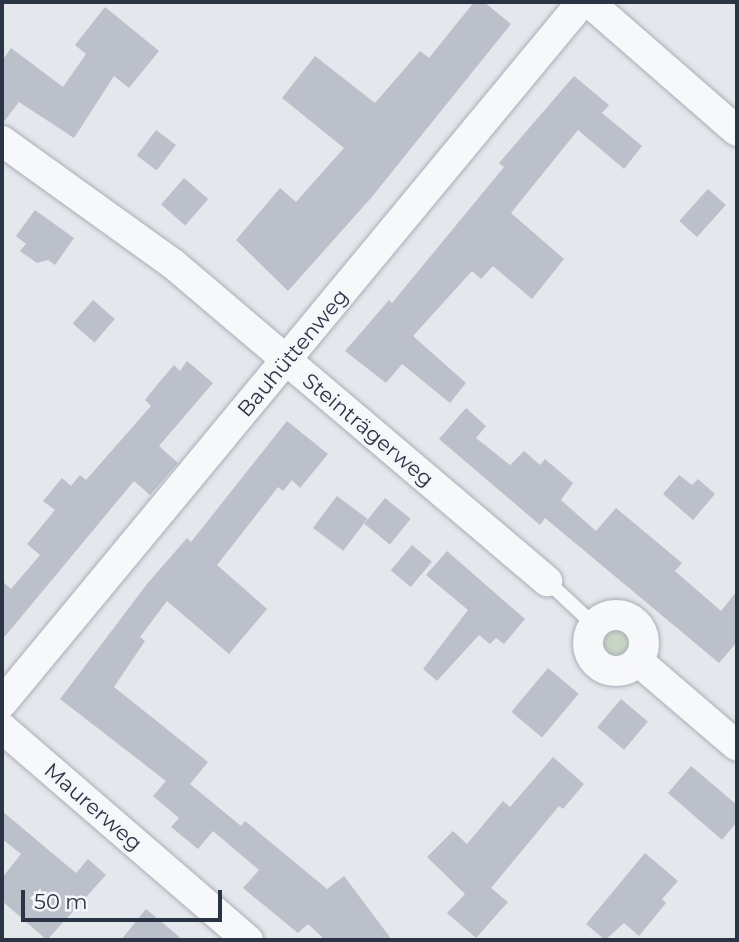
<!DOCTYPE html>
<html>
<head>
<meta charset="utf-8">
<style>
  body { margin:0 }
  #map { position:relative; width:739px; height:942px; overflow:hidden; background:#e4e7ec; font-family:Montserrat,sans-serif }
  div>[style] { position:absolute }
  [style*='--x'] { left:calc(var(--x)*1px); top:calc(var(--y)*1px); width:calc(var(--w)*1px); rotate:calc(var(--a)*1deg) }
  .green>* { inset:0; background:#c9d6c5 }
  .round { border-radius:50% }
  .building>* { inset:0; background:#bbc0ca; transform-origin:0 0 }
  .roads { filter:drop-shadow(0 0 2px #a9aeb7) drop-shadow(0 0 2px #a9aeb7) }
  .lane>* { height:14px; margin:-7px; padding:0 7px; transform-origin:7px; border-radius:7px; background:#f7f8fa }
  .street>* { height:30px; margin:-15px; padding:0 15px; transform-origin:15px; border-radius:15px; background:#f7f8fa }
  .street>.ring { margin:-15px; padding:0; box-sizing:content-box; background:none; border:30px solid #f7f8fa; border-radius:50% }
  span { translate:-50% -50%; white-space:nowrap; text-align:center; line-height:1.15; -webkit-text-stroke:5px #f4f6f9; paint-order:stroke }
  .street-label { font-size:21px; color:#2b3445 }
  .frame { position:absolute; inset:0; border:4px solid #2b3445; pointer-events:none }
  .scale { position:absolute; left:21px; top:890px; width:201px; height:32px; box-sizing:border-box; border:4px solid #2b3445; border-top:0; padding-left:9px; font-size:21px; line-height:24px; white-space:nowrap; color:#2b3445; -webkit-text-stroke:5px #f4f6f9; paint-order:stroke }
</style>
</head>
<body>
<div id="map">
  <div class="green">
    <i class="round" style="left:598px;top:624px;width:38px;height:38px"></i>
  </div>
  <div class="building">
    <i style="clip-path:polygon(474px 2px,484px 2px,511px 24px,371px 198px,288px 291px,236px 240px,280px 188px,296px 202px,344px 148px,282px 98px,315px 56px,375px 103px,420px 51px,429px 58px)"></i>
    <i style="clip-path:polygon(105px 7px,159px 51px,129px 88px,114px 76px,74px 138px,19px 102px,2px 124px,2px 61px,11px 48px,63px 87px,86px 54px,75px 45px)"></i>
    <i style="clip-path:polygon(574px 76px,609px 105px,602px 113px,642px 146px,624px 169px,578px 130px,511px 213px,564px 259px,532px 299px,493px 266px,481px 279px,472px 271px,413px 336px,466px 383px,450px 403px,402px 364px,386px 383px,345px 351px,389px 300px,392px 303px,504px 167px,499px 163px)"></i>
    <i style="left:156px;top:130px;width:25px;height:32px;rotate:37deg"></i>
    <i style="left:184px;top:178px;width:32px;height:35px;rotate:41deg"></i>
    <i style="left:708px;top:189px;width:24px;height:43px;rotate:42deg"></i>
    <i style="clip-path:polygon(35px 210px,74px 238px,55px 265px,48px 260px,37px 263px,20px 251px,26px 244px,16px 236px)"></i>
    <i style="left:93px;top:300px;width:29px;height:31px;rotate:41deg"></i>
    <i style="clip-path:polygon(187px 361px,213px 383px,159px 446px,178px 463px,150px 495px,134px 481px,2px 640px,2px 581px,11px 589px,40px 555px,27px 544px,55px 510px,43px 501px,62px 478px,71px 486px,80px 475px,86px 480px,151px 406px,145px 400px,156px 386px,174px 365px,180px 371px)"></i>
    <i style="clip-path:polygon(466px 408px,486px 426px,476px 438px,510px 465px,524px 451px,540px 465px,545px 459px,573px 483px,561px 500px,596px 531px,616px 508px,682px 563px,675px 571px,721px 611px,737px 591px,737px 642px,719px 663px,545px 518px,540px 525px,439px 439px)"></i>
    <i style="clip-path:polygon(287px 421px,328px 454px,300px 488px,292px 480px,283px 491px,278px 487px,217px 565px,267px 609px,229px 654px,167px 601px,140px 637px,145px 641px,114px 687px,208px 762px,190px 784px,241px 826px,245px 821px,327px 889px,344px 876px,392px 940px,325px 940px,308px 924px,298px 933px,243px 888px,259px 870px,213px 831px,198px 849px,171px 827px,179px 818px,153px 796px,166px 781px,60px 699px,147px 584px,187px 538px,191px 542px)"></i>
    <i style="clip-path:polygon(679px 475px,692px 485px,698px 479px,715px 494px,693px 520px,663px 494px)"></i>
    <i style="left:337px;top:496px;width:38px;height:40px;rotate:37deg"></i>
    <i style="left:385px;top:498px;width:33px;height:33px;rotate:39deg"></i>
    <i style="left:412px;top:545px;width:26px;height:33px;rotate:40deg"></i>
    <i style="clip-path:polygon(447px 551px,525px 619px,504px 644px,496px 638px,490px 644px,479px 635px,437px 681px,423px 669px,468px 610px,426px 575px)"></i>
    <i style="left:548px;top:668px;width:40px;height:57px;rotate:40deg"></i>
    <i style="left:621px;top:699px;width:35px;height:37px;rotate:40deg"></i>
    <i style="clip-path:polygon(553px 757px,584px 784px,563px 809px,559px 806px,491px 888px,508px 902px,476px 938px,447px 913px,465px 894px,427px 857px,453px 831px,467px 844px,503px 801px,510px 807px)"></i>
    <i style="clip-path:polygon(691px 766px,737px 805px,737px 822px,722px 840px,668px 793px)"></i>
    <i style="clip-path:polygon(2px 811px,76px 873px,88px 859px,106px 875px,47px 940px,2px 901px,2px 878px,21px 854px,2px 839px)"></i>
    <i style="clip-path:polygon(645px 853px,678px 881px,662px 899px,666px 903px,639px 936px,624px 923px,605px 940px,586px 924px)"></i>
    <i style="clip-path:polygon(146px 909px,183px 940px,121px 940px)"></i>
  </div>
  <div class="roads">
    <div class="lane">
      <i style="--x:547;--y:581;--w:64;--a:43.1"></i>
    </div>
    <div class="street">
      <i style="--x:589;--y:2;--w:196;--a:41.1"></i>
      <i style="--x:2;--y:141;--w:209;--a:35.7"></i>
      <i style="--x:172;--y:263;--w:492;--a:40.3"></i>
      <i class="ring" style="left:588px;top:615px;width:26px;height:26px"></i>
      <i style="--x:638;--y:661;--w:130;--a:40.6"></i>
      <i style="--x:2;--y:703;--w:910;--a:-50.4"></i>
      <i style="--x:2;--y:728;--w:325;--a:40.8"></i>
    </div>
  </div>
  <div class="street-label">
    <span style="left:293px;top:353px;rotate:-50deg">Bauhüttenweg</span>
    <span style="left:368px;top:430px;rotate:40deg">Steinträgerweg</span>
    <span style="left:93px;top:807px;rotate:41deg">Maurerweg</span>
  </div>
  <div class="frame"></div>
  <div class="scale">50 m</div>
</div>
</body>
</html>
